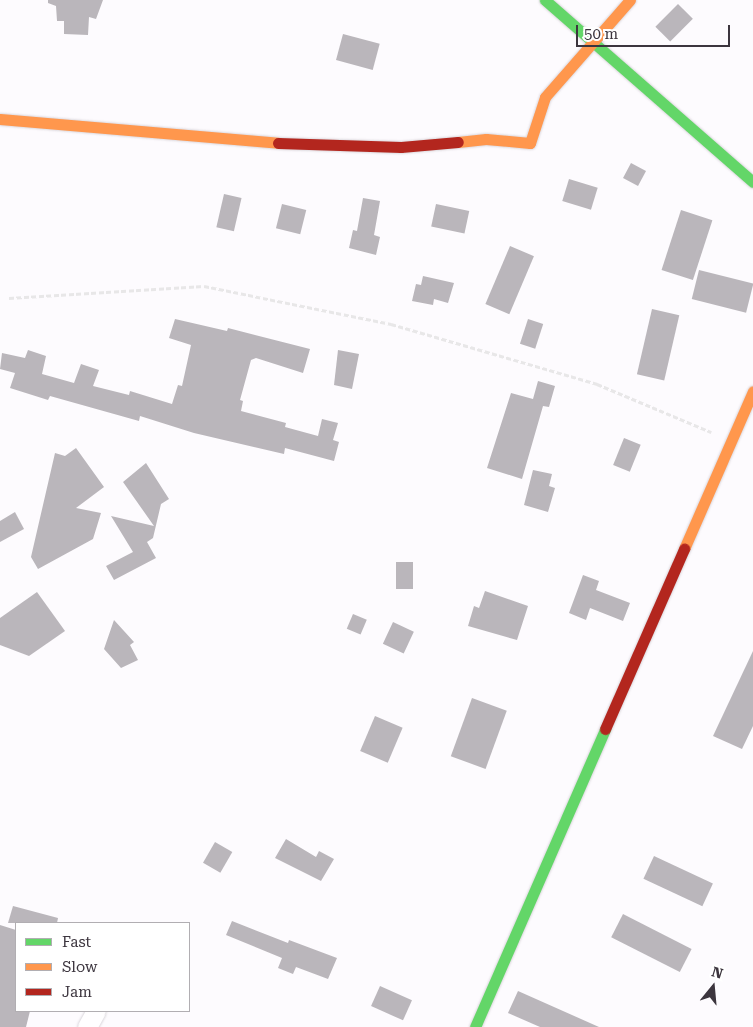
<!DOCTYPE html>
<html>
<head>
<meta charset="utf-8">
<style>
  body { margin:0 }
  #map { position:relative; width:753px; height:1027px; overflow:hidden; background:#fdfbfe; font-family:"Roboto Serif",serif }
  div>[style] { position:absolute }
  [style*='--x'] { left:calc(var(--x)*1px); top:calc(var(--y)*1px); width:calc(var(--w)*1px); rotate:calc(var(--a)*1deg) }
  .building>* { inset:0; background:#bab6bb; transform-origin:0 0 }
  .path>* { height:3px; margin-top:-1.5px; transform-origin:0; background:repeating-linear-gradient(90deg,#e8e7e8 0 5px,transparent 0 7.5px) }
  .roads { filter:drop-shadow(0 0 1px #dad6db) drop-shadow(0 0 1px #dad6db) }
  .street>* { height:19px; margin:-9.5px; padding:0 9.5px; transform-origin:9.5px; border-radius:9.5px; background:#fffeff }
  .fast>* { height:11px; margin:-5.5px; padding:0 5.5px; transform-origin:5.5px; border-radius:5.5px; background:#63d668 }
  .slow>* { height:11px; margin:-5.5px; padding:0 5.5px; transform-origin:5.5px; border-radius:5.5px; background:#ff974d }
  .jam>* { height:11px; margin:-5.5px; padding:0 5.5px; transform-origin:5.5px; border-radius:5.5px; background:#b3261e }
  span { translate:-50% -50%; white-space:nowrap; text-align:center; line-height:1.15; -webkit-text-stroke:5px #fff; paint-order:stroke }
  .legend { position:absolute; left:15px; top:922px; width:175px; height:90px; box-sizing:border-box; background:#fff; border:1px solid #b1aeb2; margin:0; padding:6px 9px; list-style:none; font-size:15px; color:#3c353e }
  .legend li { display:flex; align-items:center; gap:10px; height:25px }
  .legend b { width:25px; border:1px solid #b1aeb2 }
  .north { position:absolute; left:688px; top:962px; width:50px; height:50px; -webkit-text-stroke:4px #fff; paint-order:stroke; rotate:17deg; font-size:14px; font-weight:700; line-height:20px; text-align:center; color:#3c353e }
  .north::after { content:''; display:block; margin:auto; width:18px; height:22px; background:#3c353e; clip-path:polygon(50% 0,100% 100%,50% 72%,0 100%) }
  .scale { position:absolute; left:576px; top:25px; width:154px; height:22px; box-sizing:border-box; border:2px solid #3c353e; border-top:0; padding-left:6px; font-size:15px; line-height:18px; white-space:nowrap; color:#3c353e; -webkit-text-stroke:4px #fff; paint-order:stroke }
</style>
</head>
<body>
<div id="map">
  <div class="building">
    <i style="clip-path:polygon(48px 0,103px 0,96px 19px,89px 17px,88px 35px,64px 34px,64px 21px,57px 21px,56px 6px,48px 3px)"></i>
    <i style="left:678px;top:4px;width:21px;height:32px;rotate:45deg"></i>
    <i style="left:343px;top:34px;width:38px;height:27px;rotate:15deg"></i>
    <i style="left:631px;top:163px;width:17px;height:17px;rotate:28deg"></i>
    <i style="left:569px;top:179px;width:30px;height:23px;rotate:17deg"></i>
    <i style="left:224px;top:194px;width:18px;height:34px;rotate:13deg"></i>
    <i style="clip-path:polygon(363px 198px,380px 201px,374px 235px,380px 237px,376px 255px,349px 248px,353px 230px,357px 231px)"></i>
    <i style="left:282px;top:204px;width:25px;height:25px;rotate:14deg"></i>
    <i style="left:436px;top:204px;width:34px;height:23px;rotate:12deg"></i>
    <i style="left:681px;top:210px;width:33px;height:63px;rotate:18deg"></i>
    <i style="left:510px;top:246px;width:26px;height:63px;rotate:23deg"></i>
    <i style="left:699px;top:270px;width:56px;height:30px;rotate:14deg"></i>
    <i style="clip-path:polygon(423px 276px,454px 283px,448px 303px,434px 299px,433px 305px,412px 301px,416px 284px,421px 285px)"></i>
    <i style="left:652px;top:309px;width:28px;height:67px;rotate:13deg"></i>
    <i style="clip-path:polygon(175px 319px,227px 331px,228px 328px,310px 349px,303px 373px,256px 358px,251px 360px,240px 400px,243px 401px,241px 411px,286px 423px,285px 427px,318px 436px,322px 419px,338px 423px,333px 440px,339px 442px,334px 461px,285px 448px,284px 454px,194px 433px,140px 416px,139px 421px,50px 396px,48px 400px,10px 388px,15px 373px,0 369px,2px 353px,25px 358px,28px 350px,46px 356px,42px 374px,74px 383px,81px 364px,99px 370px,93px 386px,129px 395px,130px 391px,172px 404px,178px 385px,182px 386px,191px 345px,169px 338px)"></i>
    <i style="left:528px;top:319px;width:16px;height:26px;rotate:18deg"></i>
    <i style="clip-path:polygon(338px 350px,359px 354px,352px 389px,334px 385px)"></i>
    <i style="clip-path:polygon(538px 381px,555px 386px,549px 407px,543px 406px,522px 479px,487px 468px,511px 393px,533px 399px)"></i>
    <i style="left:624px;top:438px;width:18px;height:29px;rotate:22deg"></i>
    <i style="clip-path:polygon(76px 448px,104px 487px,76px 508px,101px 513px,93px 539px,38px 569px,31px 557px,55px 453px,65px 456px)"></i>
    <i style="clip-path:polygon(146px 463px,169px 499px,161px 504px,153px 538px,147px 542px,156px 558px,114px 580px,106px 566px,133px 552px,111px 516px,154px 526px,123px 482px)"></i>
    <i style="clip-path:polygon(533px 470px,552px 474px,549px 486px,555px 488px,548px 512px,524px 505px)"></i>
    <i style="clip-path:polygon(15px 512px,24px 529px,0 542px,0 521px)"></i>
    <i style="left:396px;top:562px;width:17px;height:27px"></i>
    <i style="clip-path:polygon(583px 575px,599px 581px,596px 590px,630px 603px,623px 621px,590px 608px,586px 620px,569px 613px)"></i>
    <i style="clip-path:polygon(485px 591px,528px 606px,517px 640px,468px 626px,474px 606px,479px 608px)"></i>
    <i style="clip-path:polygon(37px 592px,65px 631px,29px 656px,0 645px,0 618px)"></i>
    <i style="left:353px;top:614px;width:15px;height:16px;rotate:23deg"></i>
    <i style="clip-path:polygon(114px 620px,134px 642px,130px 645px,138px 660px,121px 668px,104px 649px)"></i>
    <i style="left:393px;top:622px;width:23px;height:24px;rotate:25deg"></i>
    <i style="clip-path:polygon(753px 651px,753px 726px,742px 749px,713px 736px)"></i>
    <i style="left:472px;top:698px;width:37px;height:62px;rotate:20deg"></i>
    <i style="left:375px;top:716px;width:30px;height:38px;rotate:23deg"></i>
    <i style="clip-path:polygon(286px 839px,316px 857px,319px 851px,334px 859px,321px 881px,275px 858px)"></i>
    <i style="left:215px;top:842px;width:20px;height:24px;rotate:30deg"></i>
    <i style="left:654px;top:856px;width:65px;height:25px;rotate:25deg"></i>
    <i style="clip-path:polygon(13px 906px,58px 918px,57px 923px,8px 923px)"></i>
    <i style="left:623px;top:914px;width:77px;height:26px;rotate:27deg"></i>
    <i style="clip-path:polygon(232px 921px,288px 943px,289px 940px,337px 958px,328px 979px,296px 967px,293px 974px,278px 968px,282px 958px,226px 935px)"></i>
    <i style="clip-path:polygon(0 925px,16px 930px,16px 1011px,30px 1011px,26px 1027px,0 1027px)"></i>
    <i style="left:380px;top:986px;width:35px;height:22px;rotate:24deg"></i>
    <i style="clip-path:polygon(518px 991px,599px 1027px,540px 1027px,508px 1013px)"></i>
  </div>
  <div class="path">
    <i style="--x:9;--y:298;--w:195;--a:-3.5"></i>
    <i style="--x:204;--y:286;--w:191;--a:11.5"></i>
    <i style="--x:391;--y:324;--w:215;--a:16.2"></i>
    <i style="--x:597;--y:384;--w:124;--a:22.8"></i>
  </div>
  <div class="roads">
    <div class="street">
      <i style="--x:87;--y:1027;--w:18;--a:-61"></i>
    </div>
    <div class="fast">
      <i style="--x:545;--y:0;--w:276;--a:41.2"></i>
      <i style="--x:475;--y:1027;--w:325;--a:-66.4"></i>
    </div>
    <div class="slow">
      <i style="--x:0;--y:119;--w:279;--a:4.9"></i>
      <i style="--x:458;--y:142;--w:28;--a:-6"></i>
      <i style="--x:486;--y:139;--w:44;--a:5.2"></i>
      <i style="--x:530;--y:143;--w:48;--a:-71.9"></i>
      <i style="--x:545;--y:97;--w:129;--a:-48.8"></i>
      <i style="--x:684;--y:549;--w:172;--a:-66.4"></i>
    </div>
    <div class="jam">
      <i style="--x:278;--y:143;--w:123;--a:1.9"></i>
      <i style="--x:401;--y:147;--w:57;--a:-5"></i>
      <i style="--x:605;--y:729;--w:197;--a:-66.3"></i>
    </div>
  </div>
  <ul class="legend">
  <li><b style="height:6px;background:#63d668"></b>Fast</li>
  <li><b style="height:6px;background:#ff974d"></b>Slow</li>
  <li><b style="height:6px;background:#b3261e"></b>Jam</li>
  </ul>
  <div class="north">N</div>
  <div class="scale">50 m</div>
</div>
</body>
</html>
